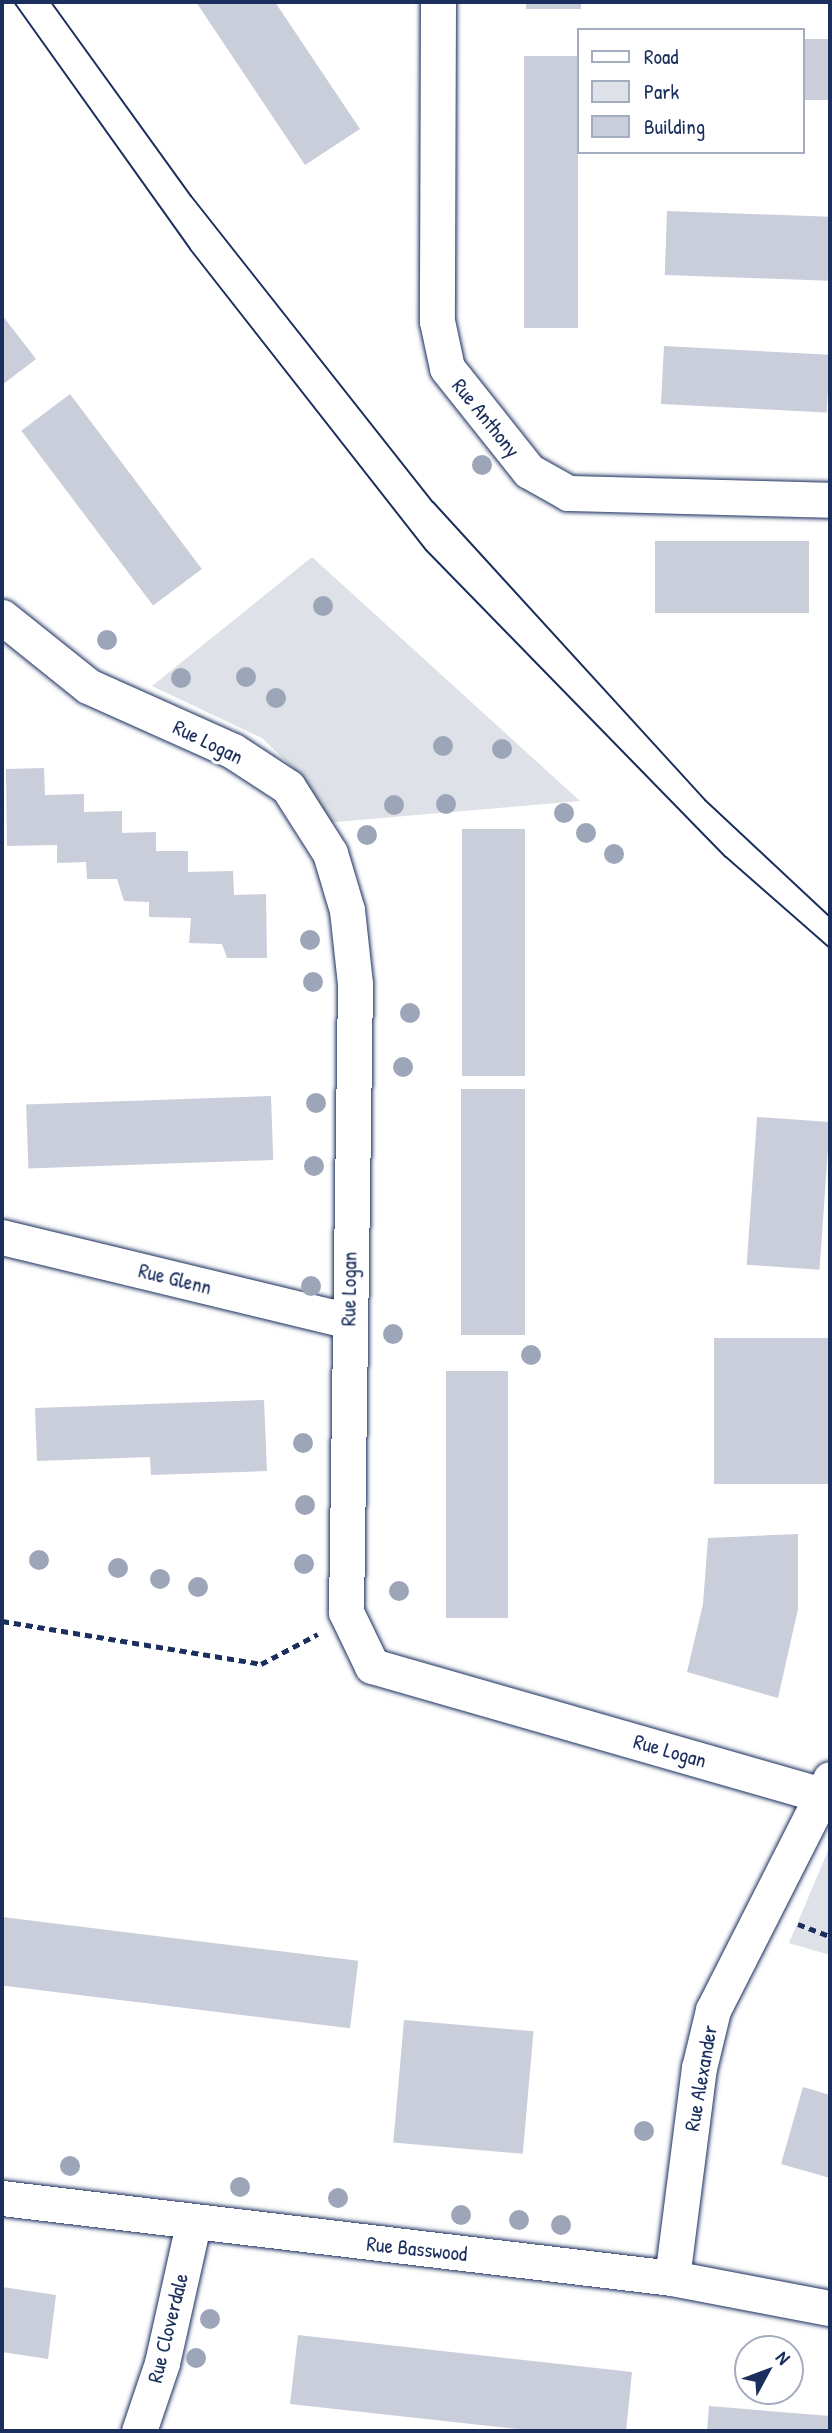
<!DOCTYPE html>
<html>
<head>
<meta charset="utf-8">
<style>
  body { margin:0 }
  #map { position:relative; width:832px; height:2433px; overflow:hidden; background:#fff; font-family:"Patrick Hand",sans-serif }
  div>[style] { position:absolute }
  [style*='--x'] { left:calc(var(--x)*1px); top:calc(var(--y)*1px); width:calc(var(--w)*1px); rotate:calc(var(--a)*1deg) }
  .green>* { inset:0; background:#dee1e7 }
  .building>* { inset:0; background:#caceda; transform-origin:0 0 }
  .path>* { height:4.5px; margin-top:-2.25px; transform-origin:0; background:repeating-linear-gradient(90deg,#1b2f5e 0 7px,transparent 0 12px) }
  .roads { filter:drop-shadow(0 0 2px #1b2f5e) drop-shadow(0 0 2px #1b2f5e) }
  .minor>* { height:35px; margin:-17.5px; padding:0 17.5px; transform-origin:17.5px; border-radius:17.5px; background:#fff }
  .tram>* { height:2px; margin:-1px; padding:0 1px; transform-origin:1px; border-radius:1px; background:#1b2f5e }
  .trees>* { width:20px; height:20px; margin:-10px; border-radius:50%; background:#9da5b9 }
  span { translate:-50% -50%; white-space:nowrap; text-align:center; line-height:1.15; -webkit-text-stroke:6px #fff; paint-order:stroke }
  .street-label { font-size:21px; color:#1b2f5e }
  .frame { position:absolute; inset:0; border:4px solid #1b2f5e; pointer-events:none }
  .legend { position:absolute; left:577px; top:28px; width:228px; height:126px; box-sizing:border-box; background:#fff; border:2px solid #a4acbf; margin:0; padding:9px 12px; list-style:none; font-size:21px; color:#1b2f5e }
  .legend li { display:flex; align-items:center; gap:14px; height:35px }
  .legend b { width:35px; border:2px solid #a4acbf }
  .north { position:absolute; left:734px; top:2335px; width:70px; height:70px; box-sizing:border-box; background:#fff; border:2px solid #a4acbf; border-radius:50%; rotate:49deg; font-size:19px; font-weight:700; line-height:28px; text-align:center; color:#1b2f5e }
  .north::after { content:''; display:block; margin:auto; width:24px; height:32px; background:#1b2f5e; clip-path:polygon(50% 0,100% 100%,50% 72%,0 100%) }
</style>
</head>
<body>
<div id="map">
  <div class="green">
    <i style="clip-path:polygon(312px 557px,580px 801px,324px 823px,298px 773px,262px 738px,152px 686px)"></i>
    <i style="clip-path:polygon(830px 1846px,830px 1955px,789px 1943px)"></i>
  </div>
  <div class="building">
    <i style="clip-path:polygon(196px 2px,275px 2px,360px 129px,305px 165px)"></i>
    <i style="left:526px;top:2px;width:55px;height:7px"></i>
    <i style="left:830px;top:39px;width:61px;height:28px;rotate:90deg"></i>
    <i style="left:524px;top:56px;width:54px;height:272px"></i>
    <i style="left:667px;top:211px;width:163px;height:64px;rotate:2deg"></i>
    <i style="clip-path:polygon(2px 315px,36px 359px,2px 385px)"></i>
    <i style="left:664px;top:346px;width:166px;height:58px;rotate:3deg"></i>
    <i style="left:70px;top:394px;width:219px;height:61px;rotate:53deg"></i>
    <i style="left:655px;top:541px;width:154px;height:72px"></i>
    <i style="clip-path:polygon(44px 768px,45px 795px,84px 794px,84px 812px,122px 811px,122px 833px,156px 832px,156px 851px,188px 851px,188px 872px,233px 871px,234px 895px,266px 894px,267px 958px,227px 958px,222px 944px,189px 943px,191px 918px,149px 917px,149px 902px,124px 901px,117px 879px,87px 879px,86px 862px,57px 863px,57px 845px,7px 846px,6px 769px)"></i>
    <i style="left:462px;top:829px;width:63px;height:247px"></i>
    <i style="left:461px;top:1089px;width:64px;height:246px"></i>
    <i style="left:271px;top:1096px;width:64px;height:245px;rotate:88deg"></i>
    <i style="left:757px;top:1117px;width:73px;height:148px;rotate:4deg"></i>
    <i style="left:714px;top:1338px;width:115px;height:146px"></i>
    <i style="left:446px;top:1371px;width:62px;height:247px"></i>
    <i style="clip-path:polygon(264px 1400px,267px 1471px,151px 1475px,150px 1457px,37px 1461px,35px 1408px)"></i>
    <i style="clip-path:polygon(798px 1534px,798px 1609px,778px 1698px,687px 1672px,703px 1604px,708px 1538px)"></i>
    <i style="left:2px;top:1917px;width:359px;height:68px;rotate:7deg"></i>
    <i style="left:404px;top:2020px;width:130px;height:123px;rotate:5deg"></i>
    <i style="clip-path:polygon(803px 2087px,830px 2095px,830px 2178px,781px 2164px)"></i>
    <i style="clip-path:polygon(2px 2287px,56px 2295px,48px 2359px,2px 2352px)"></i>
    <i style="clip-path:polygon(298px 2335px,632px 2372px,626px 2431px,536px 2431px,290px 2404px)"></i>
    <i style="clip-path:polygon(709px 2406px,830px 2416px,830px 2431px,707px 2431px)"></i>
  </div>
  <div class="path">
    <i style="--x:2;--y:1621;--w:263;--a:9.4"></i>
    <i style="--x:261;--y:1664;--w:64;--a:-27.8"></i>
    <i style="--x:798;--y:1924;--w:34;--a:21"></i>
  </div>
  <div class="roads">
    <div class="minor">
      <i style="--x:438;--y:2;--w:319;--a:90.2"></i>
      <i style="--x:437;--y:321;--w:48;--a:78"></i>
      <i style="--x:447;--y:368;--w:132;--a:51.5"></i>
      <i style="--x:529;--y:471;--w:45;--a:29.4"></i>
      <i style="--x:568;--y:493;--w:262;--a:1.5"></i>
      <i style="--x:2;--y:617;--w:110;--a:38.7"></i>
      <i style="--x:88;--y:686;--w:159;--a:24.1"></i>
      <i style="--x:233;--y:751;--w:66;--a:33.2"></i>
      <i style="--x:288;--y:787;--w:78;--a:57.5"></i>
      <i style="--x:330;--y:853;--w:59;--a:73.4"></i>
      <i style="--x:347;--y:910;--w:74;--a:83.8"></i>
      <i style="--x:355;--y:984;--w:628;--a:90.82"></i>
      <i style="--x:346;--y:1612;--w:60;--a:64.3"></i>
      <i style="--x:372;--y:1666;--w:469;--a:16"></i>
      <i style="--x:2;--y:1237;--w:356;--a:13.6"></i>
      <i style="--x:2;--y:2198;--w:675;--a:6.81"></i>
      <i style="--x:672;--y:2278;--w:161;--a:10.8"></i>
      <i style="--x:672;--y:2278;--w:212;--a:-82.7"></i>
      <i style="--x:699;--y:2068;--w:60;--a:-76.4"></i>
      <i style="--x:713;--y:2010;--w:259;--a:-63.1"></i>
      <i style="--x:139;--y:2431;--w:72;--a:-71.3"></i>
      <i style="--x:162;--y:2363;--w:142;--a:-77.4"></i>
    </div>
  </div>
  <div class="tram">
    <i style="--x:14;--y:2;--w:303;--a:54.5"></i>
    <i style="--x:190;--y:249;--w:382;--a:51.9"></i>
    <i style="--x:426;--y:550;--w:429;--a:45.7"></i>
    <i style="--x:726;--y:857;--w:138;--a:41.2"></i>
    <i style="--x:51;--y:2;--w:239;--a:54.2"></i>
    <i style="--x:191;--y:196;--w:390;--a:51.7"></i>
    <i style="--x:433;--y:502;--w:403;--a:47.6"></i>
    <i style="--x:705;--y:800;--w:171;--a:43.1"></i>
  </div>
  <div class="trees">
    <i style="left:482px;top:465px"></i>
    <i style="left:323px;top:606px"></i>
    <i style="left:107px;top:640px"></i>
    <i style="left:246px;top:677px"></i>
    <i style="left:181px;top:678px"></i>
    <i style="left:276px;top:698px"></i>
    <i style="left:443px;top:746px"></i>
    <i style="left:502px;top:749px"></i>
    <i style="left:446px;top:804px"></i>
    <i style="left:394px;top:805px"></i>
    <i style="left:564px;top:813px"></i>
    <i style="left:586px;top:833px"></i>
    <i style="left:367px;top:835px"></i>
    <i style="left:614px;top:854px"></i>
    <i style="left:310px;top:940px"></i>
    <i style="left:313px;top:982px"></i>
    <i style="left:410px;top:1013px"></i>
    <i style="left:403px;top:1067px"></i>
    <i style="left:316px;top:1103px"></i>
    <i style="left:314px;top:1166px"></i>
    <i style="left:311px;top:1286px"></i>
    <i style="left:393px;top:1334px"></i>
    <i style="left:531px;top:1355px"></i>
    <i style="left:303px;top:1443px"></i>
    <i style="left:305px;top:1505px"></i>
    <i style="left:39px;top:1560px"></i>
    <i style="left:304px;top:1564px"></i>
    <i style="left:118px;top:1568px"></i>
    <i style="left:160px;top:1579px"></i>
    <i style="left:198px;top:1587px"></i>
    <i style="left:399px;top:1591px"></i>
    <i style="left:644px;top:2131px"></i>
    <i style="left:70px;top:2166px"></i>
    <i style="left:240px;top:2187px"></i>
    <i style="left:338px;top:2198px"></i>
    <i style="left:461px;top:2215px"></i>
    <i style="left:519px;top:2220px"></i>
    <i style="left:561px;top:2225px"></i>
    <i style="left:210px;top:2319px"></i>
    <i style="left:196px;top:2358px"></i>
  </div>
  <div class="street-label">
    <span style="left:486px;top:418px;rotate:51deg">Rue Anthony</span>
    <span style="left:208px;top:742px;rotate:26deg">Rue Logan</span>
    <span style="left:175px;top:1279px;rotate:14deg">Rue Glenn</span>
    <span style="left:349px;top:1289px;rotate:-89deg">Rue Logan</span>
    <span style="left:670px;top:1751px;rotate:16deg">Rue Logan</span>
    <span style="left:701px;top:2078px;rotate:-80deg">Rue Alexander</span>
    <span style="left:417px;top:2249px;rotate:6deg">Rue Basswood</span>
    <span style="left:168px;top:2328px;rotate:-76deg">Rue Cloverdale</span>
  </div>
  <div class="frame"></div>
  <ul class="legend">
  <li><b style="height:9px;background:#fff"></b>Road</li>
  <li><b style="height:19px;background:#dee1e7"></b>Park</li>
  <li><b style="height:19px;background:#caceda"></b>Building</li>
  </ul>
  <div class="north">N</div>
</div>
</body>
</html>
